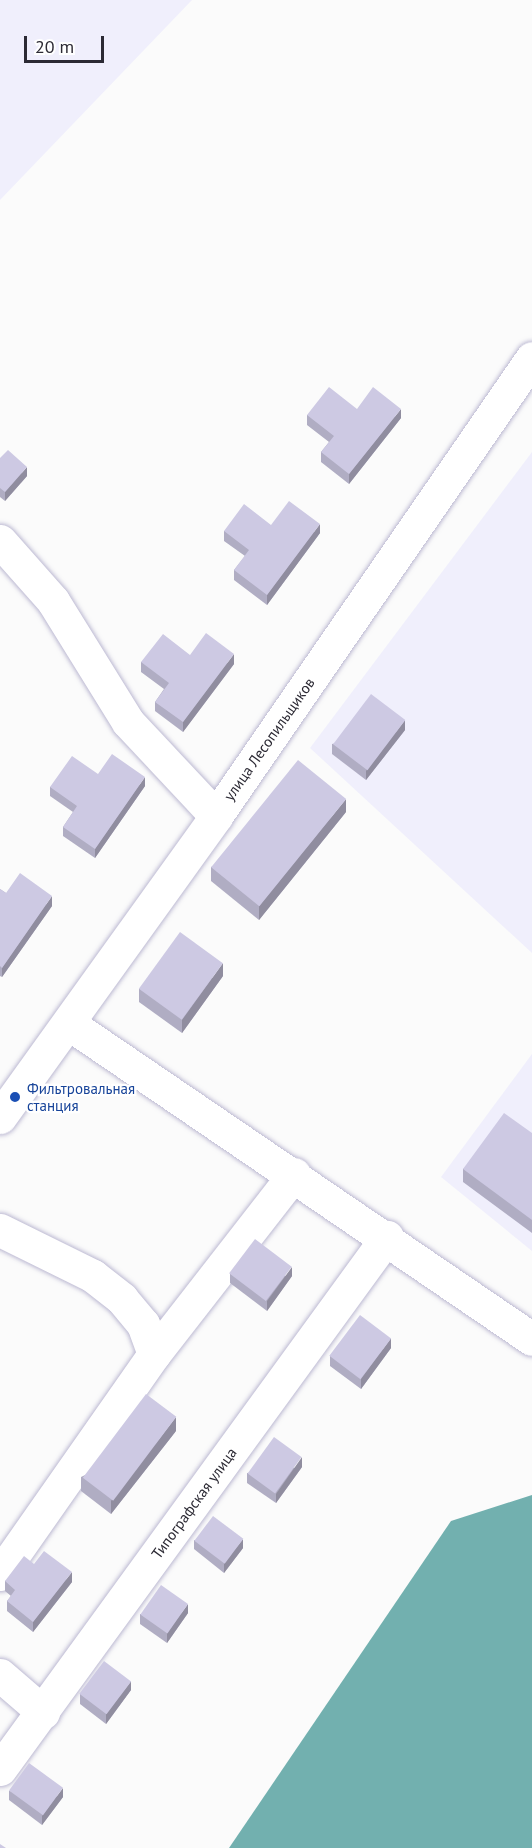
<!DOCTYPE html>
<html>
<head>
<meta charset="utf-8">
<style>
  body { margin:0 }
  #map { position:relative; width:532px; height:1848px; overflow:hidden; background:#fbfbfb; font-family:"PT Sans",sans-serif }
  div>[style] { position:absolute }
  [style*='--x'] { left:calc(var(--x)*1px); top:calc(var(--y)*1px); width:calc(var(--w)*1px); rotate:calc(var(--a)*1deg) }
  .built>* { inset:0; background:#f0effc }
  .water>* { inset:0; background:#72b0af }
  .roads { filter:drop-shadow(0 0 2px #bcb9d2) drop-shadow(0 0 2px #bcb9d2) }
  .minor>* { height:33px; margin:-16.5px; padding:0 16.5px; transform-origin:16.5px; border-radius:16.5px; background:#fff }
  .wall>* { inset:0; background:#b0adc3 }
  .shaded-wall>* { inset:0; background:#908d9f }
  .building>* { inset:0; background:#cdc9e3; transform-origin:0 0 }
  .dots>* { width:16px; height:16px; translate:-50% -50%; box-sizing:border-box; border:3px solid #fff; border-radius:50% }
  span { translate:-50% -50%; white-space:nowrap; text-align:center; line-height:1.15; -webkit-text-stroke:4.5px #fff; paint-order:stroke }
  .street-label { font-size:15px; color:#2c2a34 }
  .transit-label { font-size:15px; color:#164399 }
  .left { translate:0 -50%; text-align:left }
  .scale { position:absolute; left:24px; top:36px; width:80px; height:27px; box-sizing:border-box; border:3px solid #2c2a34; border-top:0; padding-left:8px; font-size:18px; line-height:21px; white-space:nowrap; color:#2c2a34; -webkit-text-stroke:4px #fff; paint-order:stroke }
</style>
</head>
<body>
<div id="map">
  <div class="built">
    <i style="clip-path:polygon(0 0,192px 0,0 200px)"></i>
    <i style="clip-path:polygon(532px 452px,532px 953px,310px 748px)"></i>
    <i style="clip-path:polygon(532px 1054px,532px 1251px,441px 1177px)"></i>
  </div>
  <div class="water">
    <i style="clip-path:polygon(532px 1495px,532px 1848px,229px 1848px,451px 1521px)"></i>
  </div>
  <div class="roads">
    <div class="minor">
      <i style="--x:0;--y:541;--w:80;--a:48.5"></i>
      <i style="--x:53;--y:601;--w:142;--a:58.2"></i>
      <i style="--x:128;--y:722;--w:129;--a:46.9"></i>
      <i style="--x:68;--y:1023;--w:561;--a:34.26"></i>
      <i style="--x:0;--y:1117;--w:370;--a:-54.3"></i>
      <i style="--x:216;--y:816;--w:556;--a:-55.4"></i>
      <i style="--x:0;--y:1230;--w:104;--a:26.3"></i>
      <i style="--x:93;--y:1276;--w:37;--a:38"></i>
      <i style="--x:122;--y:1299;--w:33;--a:50"></i>
      <i style="--x:143;--y:1324;--w:32;--a:70"></i>
      <i style="--x:0;--y:1574;--w:269;--a:-55"></i>
      <i style="--x:154;--y:1354;--w:228;--a:-52.1"></i>
      <i style="--x:0;--y:1675;--w:57;--a:40.7"></i>
      <i style="--x:0;--y:1769;--w:658;--a:-53.97"></i>
    </div>
  </div>
  <div class="wall">
    <i style="clip-path:polygon(357px 409px,401px 418px,349px 484px,321px 462px,321px 452px,329px 442px,307px 425px,307px 415px)"></i>
    <i style="clip-path:polygon(0 458px,27px 476px,5px 501px,0 497px)"></i>
    <i style="clip-path:polygon(271px 525px,320px 533px,267px 605px,234px 580px,234px 570px,245px 556px,224px 541px,224px 531px)"></i>
    <i style="clip-path:polygon(190px 655px,234px 664px,183px 732px,155px 711px,155px 702px,164px 689px,141px 672px,141px 662px)"></i>
    <i style="clip-path:polygon(405px 730px,366px 780px,332px 754px,332px 744px)"></i>
    <i style="clip-path:polygon(98px 774px,145px 786px,95px 858px,63px 836px,63px 827px,73px 812px,50px 796px,50px 787px)"></i>
    <i style="clip-path:polygon(346px 812px,259px 920px,211px 881px,211px 867px)"></i>
    <i style="clip-path:polygon(0 889px,6px 893px,52px 906px,2px 977px,0 976px)"></i>
    <i style="clip-path:polygon(223px 976px,182px 1033px,139px 1002px,139px 989px)"></i>
    <i style="clip-path:polygon(532px 1133px,532px 1233px,463px 1182px,463px 1169px)"></i>
    <i style="clip-path:polygon(230px 1274px,292px 1276px,267px 1311px,230px 1283px)"></i>
    <i style="clip-path:polygon(391px 1348px,361px 1389px,330px 1366px,330px 1356px)"></i>
    <i style="clip-path:polygon(176px 1431px,111px 1514px,81px 1491px,81px 1477px)"></i>
    <i style="clip-path:polygon(302px 1467px,276px 1503px,247px 1483px,247px 1473px)"></i>
    <i style="clip-path:polygon(194px 1540px,243px 1548px,224px 1573px,194px 1549px)"></i>
    <i style="clip-path:polygon(34px 1564px,72px 1582px,33px 1632px,7px 1611px,7px 1601px,11px 1596px,5px 1591px,5px 1581px)"></i>
    <i style="clip-path:polygon(188px 1613px,167px 1643px,140px 1624px,140px 1614px)"></i>
    <i style="clip-path:polygon(131px 1690px,106px 1724px,80px 1704px,80px 1694px)"></i>
    <i style="clip-path:polygon(9px 1791px,63px 1797px,42px 1825px,9px 1800px)"></i>
  </div>
  <div class="shaded-wall">
    <i style="clip-path:polygon(401px 409px,401px 418px,349px 484px,349px 474px)"></i>
    <i style="clip-path:polygon(27px 467px,27px 476px,5px 501px,5px 492px)"></i>
    <i style="clip-path:polygon(320px 524px,320px 533px,267px 605px,267px 595px)"></i>
    <i style="clip-path:polygon(234px 654px,234px 664px,183px 732px,183px 722px)"></i>
    <i style="clip-path:polygon(405px 720px,405px 730px,366px 780px,366px 771px)"></i>
    <i style="clip-path:polygon(145px 777px,145px 786px,95px 858px,95px 849px)"></i>
    <i style="clip-path:polygon(346px 799px,346px 812px,259px 920px,259px 906px)"></i>
    <i style="clip-path:polygon(52px 896px,52px 906px,2px 977px,2px 968px)"></i>
    <i style="clip-path:polygon(223px 963px,223px 976px,182px 1033px,182px 1020px)"></i>
    <i style="clip-path:polygon(292px 1267px,292px 1276px,267px 1311px,267px 1301px)"></i>
    <i style="clip-path:polygon(391px 1338px,391px 1348px,361px 1389px,361px 1379px)"></i>
    <i style="clip-path:polygon(176px 1417px,176px 1431px,111px 1514px,111px 1501px)"></i>
    <i style="clip-path:polygon(302px 1457px,302px 1467px,276px 1503px,276px 1494px)"></i>
    <i style="clip-path:polygon(243px 1539px,243px 1548px,224px 1573px,224px 1563px)"></i>
    <i style="clip-path:polygon(72px 1572px,72px 1582px,33px 1632px,33px 1622px)"></i>
    <i style="clip-path:polygon(188px 1604px,188px 1613px,167px 1643px,167px 1633px)"></i>
    <i style="clip-path:polygon(131px 1681px,131px 1690px,106px 1724px,106px 1714px)"></i>
    <i style="clip-path:polygon(63px 1788px,63px 1797px,42px 1825px,42px 1816px)"></i>
  </div>
  <div class="building">
    <i style="clip-path:polygon(329px 387px,357px 409px,373px 387px,401px 409px,349px 474px,321px 452px,334px 436px,307px 415px)"></i>
    <i style="clip-path:polygon(8px 450px,27px 467px,5px 492px,0 488px,0 458px)"></i>
    <i style="clip-path:polygon(289px 501px,320px 524px,267px 595px,234px 570px,249px 550px,224px 531px,244px 504px,271px 525px)"></i>
    <i style="clip-path:polygon(206px 633px,234px 654px,183px 722px,155px 702px,169px 683px,141px 662px,163px 634px,190px 655px)"></i>
    <i style="left:371px;top:694px;width:43px;height:63px;rotate:37deg"></i>
    <i style="clip-path:polygon(112px 754px,145px 777px,95px 849px,63px 827px,77px 806px,50px 787px,72px 756px,98px 774px)"></i>
    <i style="left:298px;top:760px;width:62px;height:138px;rotate:39deg"></i>
    <i style="clip-path:polygon(20px 873px,52px 896px,2px 968px,0 966px,0 889px,6px 893px)"></i>
    <i style="left:180px;top:932px;width:53px;height:70px;rotate:36deg"></i>
    <i style="clip-path:polygon(504px 1113px,532px 1133px,532px 1220px,463px 1169px)"></i>
    <i style="left:255px;top:1239px;width:46px;height:43px;rotate:37deg"></i>
    <i style="left:360px;top:1315px;width:39px;height:51px;rotate:37deg"></i>
    <i style="left:146px;top:1394px;width:38px;height:105px;rotate:37deg"></i>
    <i style="left:274px;top:1437px;width:34px;height:45px;rotate:36deg"></i>
    <i style="left:213px;top:1516px;width:38px;height:31px;rotate:37deg"></i>
    <i style="clip-path:polygon(44px 1551px,72px 1572px,33px 1622px,7px 1601px,15px 1590px,5px 1581px,24px 1556px,34px 1564px)"></i>
    <i style="left:161px;top:1585px;width:33px;height:36px;rotate:35deg"></i>
    <i style="left:104px;top:1661px;width:34px;height:41px;rotate:37deg"></i>
    <i style="left:29px;top:1763px;width:42px;height:34px;rotate:36deg"></i>
    <i style="clip-path:polygon(0 1844px,6px 1848px,0 1848px)"></i>
  </div>
  <div class="dots">
    <i style="left:15px;top:1097px;background:#1a4fb4"></i>
  </div>
  <div class="street-label">
    <span style="left:269px;top:739px;rotate:-55deg">улица Лесопильщиков</span>
    <span style="left:194px;top:1503px;rotate:-54deg">Типографская улица</span>
  </div>
  <div class="transit-label">
    <span class="left" style="left:27px;top:1097px">Фильтровальная<br>станция</span>
  </div>
  <div class="scale">20 m</div>
</div>
</body>
</html>
